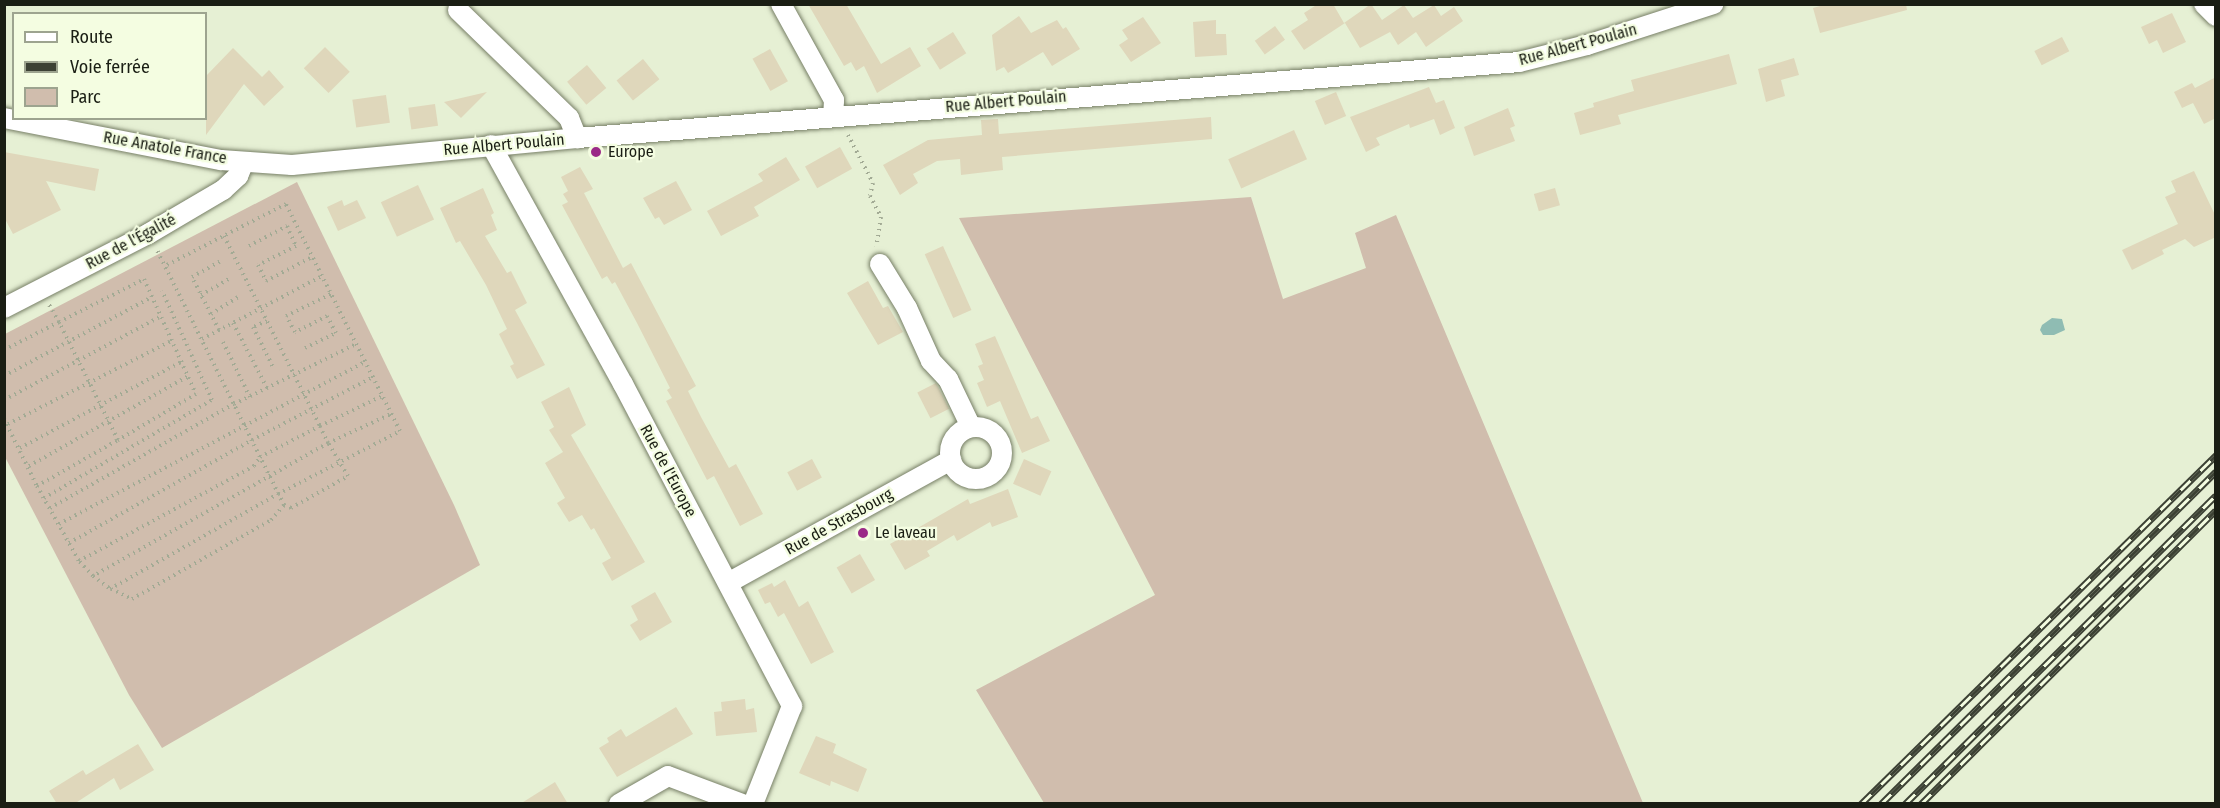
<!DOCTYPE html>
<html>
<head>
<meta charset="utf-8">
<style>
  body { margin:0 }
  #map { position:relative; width:2220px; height:808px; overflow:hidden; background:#e6f0d4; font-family:"Fira Sans Condensed",sans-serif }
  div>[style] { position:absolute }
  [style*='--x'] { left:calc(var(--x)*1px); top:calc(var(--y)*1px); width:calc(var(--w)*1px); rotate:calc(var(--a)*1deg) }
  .green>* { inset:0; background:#d0bdad }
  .water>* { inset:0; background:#8fbcb3 }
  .building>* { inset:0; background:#dfd7bb; transform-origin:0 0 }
  .path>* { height:4px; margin-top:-2px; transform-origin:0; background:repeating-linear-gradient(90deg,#a2aa94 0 1.5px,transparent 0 6px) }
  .roads { filter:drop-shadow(0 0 2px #777f66) drop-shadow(0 0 2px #777f66) }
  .minor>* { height:20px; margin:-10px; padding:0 10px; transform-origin:10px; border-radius:10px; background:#fff }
  .minor>.ring { margin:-10px; padding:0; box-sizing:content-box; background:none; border:20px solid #fff; border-radius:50% }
  .rail>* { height:7px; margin-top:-3.5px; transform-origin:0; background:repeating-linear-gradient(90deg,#f4fde1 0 14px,#3c4134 0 28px); box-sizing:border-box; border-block:2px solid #3c4134 }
  .dots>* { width:16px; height:16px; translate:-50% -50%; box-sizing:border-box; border:3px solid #f4fde1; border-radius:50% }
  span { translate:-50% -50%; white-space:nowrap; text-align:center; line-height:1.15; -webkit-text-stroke:4.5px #f4fde1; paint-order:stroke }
  .street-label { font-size:16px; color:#1a1e14 }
  .poi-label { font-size:16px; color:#1a1e14 }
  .left { translate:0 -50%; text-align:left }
  .frame { position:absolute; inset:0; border:6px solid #1a1e14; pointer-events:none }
  .legend { position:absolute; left:12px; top:12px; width:195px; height:108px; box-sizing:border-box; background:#f4fde1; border:2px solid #9da48f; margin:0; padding:8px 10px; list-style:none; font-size:18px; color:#1a1e14 }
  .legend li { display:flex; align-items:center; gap:12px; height:30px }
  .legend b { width:30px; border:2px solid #9da48f }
</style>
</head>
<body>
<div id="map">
  <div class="green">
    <i style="clip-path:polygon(297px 182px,454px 505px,480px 565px,162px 748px,129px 695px,5px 457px,5px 334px)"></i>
    <i style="clip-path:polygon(1251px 197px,1283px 299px,1366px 268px,1355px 233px,1396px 215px,1643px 803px,1044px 803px,976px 690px,1155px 595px,959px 218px)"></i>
  </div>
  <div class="water">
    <i style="clip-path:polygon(2052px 318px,2062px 319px,2065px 330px,2054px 335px,2043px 335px,2040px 330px,2042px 325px)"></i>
  </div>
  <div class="building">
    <i style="clip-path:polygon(808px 4px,846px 4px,881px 64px,910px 47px,921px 66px,877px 93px,864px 66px,856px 71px,851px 62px,844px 66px)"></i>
    <i style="clip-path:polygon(1318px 4px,1333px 4px,1344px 23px,1371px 4px,1382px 20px,1404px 5px,1413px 18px,1434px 5px,1441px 16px,1454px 7px,1463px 21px,1426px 47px,1416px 32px,1398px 45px,1390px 32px,1360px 48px,1345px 23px,1304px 50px,1291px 31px,1308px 20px,1304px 13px)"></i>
    <i style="clip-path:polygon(1827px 4px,1906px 4px,1907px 10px,1820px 33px,1813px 8px)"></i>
    <i style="clip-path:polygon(2172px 13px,2186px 42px,2163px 53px,2157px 40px,2149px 44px,2141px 27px)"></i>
    <i style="clip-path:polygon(1019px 16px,1031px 33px,1057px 20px,1063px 29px,1066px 27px,1080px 49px,1052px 66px,1043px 52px,1008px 73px,1004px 67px,996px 71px,992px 35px)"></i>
    <i style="clip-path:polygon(1143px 17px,1161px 43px,1131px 62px,1119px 45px,1128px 39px,1122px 30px)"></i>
    <i style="clip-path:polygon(1216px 20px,1216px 34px,1226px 34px,1227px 55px,1195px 57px,1193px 22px)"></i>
    <i style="left:1275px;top:26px;width:17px;height:25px;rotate:54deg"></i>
    <i style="left:953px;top:32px;width:25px;height:31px;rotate:58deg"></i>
    <i style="left:2062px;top:37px;width:16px;height:31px;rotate:63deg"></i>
    <i style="left:325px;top:47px;width:35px;height:30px;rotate:45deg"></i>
    <i style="clip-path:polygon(233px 48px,262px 77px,269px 70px,284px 87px,264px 106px,244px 84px,206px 135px,206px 76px)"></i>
    <i style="left:770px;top:49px;width:37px;height:20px;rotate:61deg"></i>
    <i style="clip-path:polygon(1729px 54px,1737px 84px,1618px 115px,1621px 124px,1580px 135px,1574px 113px,1594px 107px,1593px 103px,1634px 91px,1631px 80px)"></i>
    <i style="clip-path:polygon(1794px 58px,1799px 75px,1781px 80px,1785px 96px,1766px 102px,1758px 69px)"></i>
    <i style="left:643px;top:59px;width:26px;height:34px;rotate:51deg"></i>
    <i style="left:587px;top:65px;width:30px;height:26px;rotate:50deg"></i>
    <i style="clip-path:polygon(2216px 77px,2216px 118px,2204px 124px,2193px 103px,2182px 108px,2174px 92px,2192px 83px,2195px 88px)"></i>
    <i style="clip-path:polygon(1429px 87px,1436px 103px,1444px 100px,1455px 128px,1440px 135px,1434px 119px,1410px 128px,1409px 124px,1376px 138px,1380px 145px,1366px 152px,1350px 117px)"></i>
    <i style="clip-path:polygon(487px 92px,461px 118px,444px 102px)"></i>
    <i style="left:1336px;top:92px;width:26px;height:23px;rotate:67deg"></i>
    <i style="left:386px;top:95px;width:28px;height:34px;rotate:82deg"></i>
    <i style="left:435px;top:104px;width:22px;height:27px;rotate:82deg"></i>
    <i style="clip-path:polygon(1508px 108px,1515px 126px,1510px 128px,1515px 141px,1474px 156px,1464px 127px)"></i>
    <i style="clip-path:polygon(1211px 117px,1212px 139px,1002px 157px,1003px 170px,961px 175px,960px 159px,937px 161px,913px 174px,918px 183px,900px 195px,883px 165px,928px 140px,982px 135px,981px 120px,998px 119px,999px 134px)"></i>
    <i style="left:1294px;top:130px;width:32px;height:72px;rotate:66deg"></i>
    <i style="left:840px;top:147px;width:25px;height:40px;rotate:61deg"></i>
    <i style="clip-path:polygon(4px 152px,99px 169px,95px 191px,46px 181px,61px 210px,13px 234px,4px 217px)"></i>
    <i style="clip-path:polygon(786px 157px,800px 180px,754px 207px,759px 216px,721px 236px,707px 211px,763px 181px,758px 174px)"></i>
    <i style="clip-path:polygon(580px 167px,593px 189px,584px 193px,623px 268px,631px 263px,696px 386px,688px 391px,701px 417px,729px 468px,736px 464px,763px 514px,740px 526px,714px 476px,707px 480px,666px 401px,672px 398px,667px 390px,670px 388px,637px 323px,615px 282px,612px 284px,607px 276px,602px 279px,562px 205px,568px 202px,563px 194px,568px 191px,561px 177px)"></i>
    <i style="clip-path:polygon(2194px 171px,2216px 217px,2216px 237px,2194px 247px,2185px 239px,2162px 250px,2164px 254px,2132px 270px,2122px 250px,2178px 224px,2165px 197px,2176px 192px,2171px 181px)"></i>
    <i style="clip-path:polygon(676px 181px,692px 210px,664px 225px,659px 217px,655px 219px,643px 198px)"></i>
    <i style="left:418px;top:185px;width:38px;height:41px;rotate:65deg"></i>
    <i style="clip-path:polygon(483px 188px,494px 213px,491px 215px,497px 230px,485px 236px,507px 273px,511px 271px,527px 303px,515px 310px,545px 365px,517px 379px,510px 366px,514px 364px,499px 334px,507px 329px,486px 285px,460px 241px,456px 243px,440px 208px)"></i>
    <i style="left:1555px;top:188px;width:18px;height:22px;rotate:74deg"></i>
    <i style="clip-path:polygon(342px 200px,344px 206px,357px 200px,366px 218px,338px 231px,327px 207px)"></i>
    <i style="left:943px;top:246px;width:70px;height:20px;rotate:66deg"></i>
    <i style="clip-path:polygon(868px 281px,883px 308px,888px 306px,903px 332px,878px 345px,847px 293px)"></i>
    <i style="clip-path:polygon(995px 336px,1031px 419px,1038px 416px,1050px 441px,1022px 453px,1000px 401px,987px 407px,977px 383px,984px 380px,978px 366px,983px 364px,975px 344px)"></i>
    <i style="left:936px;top:383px;width:29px;height:21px;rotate:63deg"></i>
    <i style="clip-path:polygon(569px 387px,586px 425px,571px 435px,645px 562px,612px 581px,602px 563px,611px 558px,594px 528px,591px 530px,582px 515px,569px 522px,557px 503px,565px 498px,545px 463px,563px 452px,549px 430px,554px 427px,541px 402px)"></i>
    <i style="left:812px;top:459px;width:21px;height:28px;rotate:62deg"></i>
    <i style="left:1024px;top:459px;width:30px;height:27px;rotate:24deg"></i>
    <i style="clip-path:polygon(1008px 489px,1018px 517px,992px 527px,990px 522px,957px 541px,954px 535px,927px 551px,930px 556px,905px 570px,890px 544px,968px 499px,970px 504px)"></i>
    <i style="left:860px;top:554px;width:30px;height:27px;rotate:60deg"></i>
    <i style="clip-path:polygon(785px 580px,799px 607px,808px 601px,834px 652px,811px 664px,784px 613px,778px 617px,770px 602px,765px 604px,758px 590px,772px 583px,774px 587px)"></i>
    <i style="clip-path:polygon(655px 592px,672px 622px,640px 641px,630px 625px,638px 620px,631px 606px)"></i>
    <i style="clip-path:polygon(745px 699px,746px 710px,754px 708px,757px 732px,716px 736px,714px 712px,722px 711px,721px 702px)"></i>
    <i style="clip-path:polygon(676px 707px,693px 734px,617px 777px,599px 748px,609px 742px,607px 738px,621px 729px,626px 737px)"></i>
    <i style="clip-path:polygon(816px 736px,836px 744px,833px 753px,867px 769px,858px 792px,831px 781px,830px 786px,799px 773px)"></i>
    <i style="clip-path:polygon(138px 744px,154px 770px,120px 790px,114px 778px,74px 804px,57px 804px,49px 791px,83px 770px,86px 775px)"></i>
    <i style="clip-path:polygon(555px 782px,568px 804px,520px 804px)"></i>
  </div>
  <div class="path">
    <i style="--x:848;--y:135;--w:54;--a:62.5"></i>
    <i style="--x:873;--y:183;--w:13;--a:103"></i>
    <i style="--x:870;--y:196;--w:24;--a:62"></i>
    <i style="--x:881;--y:217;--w:30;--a:99"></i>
    <i style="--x:224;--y:236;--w:213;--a:63.2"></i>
    <i style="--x:320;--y:426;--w:69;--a:-25.8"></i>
    <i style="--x:249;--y:246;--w:43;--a:-27.8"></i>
    <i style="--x:287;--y:226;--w:22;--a:66"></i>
    <i style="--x:296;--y:246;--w:42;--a:153.4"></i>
    <i style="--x:258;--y:265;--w:18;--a:63"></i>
    <i style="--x:266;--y:281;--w:52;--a:-27.6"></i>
    <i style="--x:201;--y:295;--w:34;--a:-30"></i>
    <i style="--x:211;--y:314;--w:32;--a:-32"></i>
    <i style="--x:267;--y:321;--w:15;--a:157"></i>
    <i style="--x:253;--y:327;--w:47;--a:63.4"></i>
    <i style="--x:233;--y:323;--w:73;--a:62.4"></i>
    <i style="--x:219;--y:330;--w:59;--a:-117"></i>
    <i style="--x:192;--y:277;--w:35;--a:-29"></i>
    <i style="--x:202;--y:339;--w:136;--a:-27.7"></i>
    <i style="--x:223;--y:342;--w:61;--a:63.9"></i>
    <i style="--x:305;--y:348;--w:34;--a:-26"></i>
    <i style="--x:336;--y:333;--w:19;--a:-118"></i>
    <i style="--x:327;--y:316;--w:36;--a:153"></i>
    <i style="--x:295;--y:332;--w:18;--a:-119"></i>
    <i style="--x:286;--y:316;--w:50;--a:-26.1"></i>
    <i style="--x:4;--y:350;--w:62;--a:-27"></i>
    <i style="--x:59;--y:322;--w:95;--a:-26.8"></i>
    <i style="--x:144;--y:279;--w:126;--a:65.7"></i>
    <i style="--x:196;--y:394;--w:91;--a:149.5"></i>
    <i style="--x:118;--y:440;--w:132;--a:-116.6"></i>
    <i style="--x:59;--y:322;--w:20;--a:-120"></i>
    <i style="--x:4;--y:376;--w:168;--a:-28.1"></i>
    <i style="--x:4;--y:400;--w:178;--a:-28.1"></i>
    <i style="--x:4;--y:419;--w:75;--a:63.8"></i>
    <i style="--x:37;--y:486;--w:86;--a:60.8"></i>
    <i style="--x:8;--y:424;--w:183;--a:-27"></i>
    <i style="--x:20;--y:448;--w:183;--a:-28.1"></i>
    <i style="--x:29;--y:466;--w:183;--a:-29.5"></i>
    <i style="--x:37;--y:486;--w:93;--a:-29.6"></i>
    <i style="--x:44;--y:498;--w:194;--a:-30.3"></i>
    <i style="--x:212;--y:400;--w:120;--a:-114.6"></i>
    <i style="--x:284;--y:505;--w:8;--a:23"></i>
    <i style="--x:291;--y:508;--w:65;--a:-29.3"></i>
    <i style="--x:348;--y:476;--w:39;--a:-121"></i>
    <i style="--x:328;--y:443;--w:69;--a:-24.7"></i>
    <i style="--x:50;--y:508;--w:211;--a:-29.5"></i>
    <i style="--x:234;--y:404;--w:136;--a:-26.2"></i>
    <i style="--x:59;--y:524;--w:346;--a:-27.9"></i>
    <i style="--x:69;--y:543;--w:210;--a:-29.4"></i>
    <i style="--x:252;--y:440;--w:136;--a:-27.5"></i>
    <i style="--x:93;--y:576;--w:21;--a:-133"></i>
    <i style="--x:79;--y:561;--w:199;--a:-28.5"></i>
    <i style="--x:254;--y:466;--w:11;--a:-56"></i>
    <i style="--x:260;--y:457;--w:68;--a:-27.3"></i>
    <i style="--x:320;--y:426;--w:19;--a:65"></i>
    <i style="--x:328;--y:443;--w:270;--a:150.5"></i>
    <i style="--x:93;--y:576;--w:21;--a:37"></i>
    <i style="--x:110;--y:589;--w:193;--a:-29.5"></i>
    <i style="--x:278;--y:494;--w:137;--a:-27.3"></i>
    <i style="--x:400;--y:431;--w:254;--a:-116.7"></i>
    <i style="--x:286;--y:204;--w:136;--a:152.9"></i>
    <i style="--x:111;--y:589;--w:23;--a:25"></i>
    <i style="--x:132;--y:599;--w:160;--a:-29.6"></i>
    <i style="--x:271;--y:520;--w:20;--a:-49"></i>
    <i style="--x:284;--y:505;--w:285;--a:-116.5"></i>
  </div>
  <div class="roads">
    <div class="minor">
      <i style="--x:781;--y:4;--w:110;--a:61.1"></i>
      <i style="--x:834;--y:100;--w:17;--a:93"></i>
      <i style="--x:2204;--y:4;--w:17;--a:45"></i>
      <i style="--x:458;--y:10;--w:155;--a:44.2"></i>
      <i style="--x:569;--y:118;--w:22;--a:68"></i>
      <i style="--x:4;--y:118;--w:221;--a:11"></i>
      <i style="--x:221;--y:160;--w:71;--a:4"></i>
      <i style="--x:292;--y:165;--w:286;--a:-5.4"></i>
      <i style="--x:577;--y:138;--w:945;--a:-4.61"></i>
      <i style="--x:1519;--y:62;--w:70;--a:-14"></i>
      <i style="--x:1587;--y:45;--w:133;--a:-18"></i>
      <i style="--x:491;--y:145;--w:273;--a:61.1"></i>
      <i style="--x:623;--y:384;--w:364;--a:62.3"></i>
      <i style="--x:792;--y:706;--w:105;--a:111.7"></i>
      <i style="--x:880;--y:264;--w:52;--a:58.5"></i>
      <i style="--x:907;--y:308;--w:58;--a:65.6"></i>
      <i style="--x:931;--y:361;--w:25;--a:47"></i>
      <i style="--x:948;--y:379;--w:53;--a:64.4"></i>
      <i style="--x:4;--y:308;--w:162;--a:-27.2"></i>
      <i style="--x:148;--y:234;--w:87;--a:-30.4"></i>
      <i style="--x:223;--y:190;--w:21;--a:-43"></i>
      <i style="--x:238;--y:176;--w:15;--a:-67"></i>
      <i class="ring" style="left:950px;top:427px;width:32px;height:32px"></i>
      <i style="--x:728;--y:583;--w:255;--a:-28.9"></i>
      <i style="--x:619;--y:804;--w:56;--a:-29.7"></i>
      <i style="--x:668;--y:776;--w:79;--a:20.7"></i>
    </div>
  </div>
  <div class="rail">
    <i style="--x:1861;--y:804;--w:498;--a:-44.5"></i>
    <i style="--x:1881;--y:804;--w:472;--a:-44.8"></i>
    <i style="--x:1905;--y:804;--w:438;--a:-44.8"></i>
    <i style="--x:1921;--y:804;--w:416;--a:-44.9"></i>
  </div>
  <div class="dots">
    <i style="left:596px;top:152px;background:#9b2a87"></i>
    <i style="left:863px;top:533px;background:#9b2a87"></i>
  </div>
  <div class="street-label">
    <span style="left:1578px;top:45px;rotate:-15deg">Rue Albert Poulain</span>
    <span style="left:1006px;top:102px;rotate:-5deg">Rue Albert Poulain</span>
    <span style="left:504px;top:145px;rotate:-5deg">Rue Albert Poulain</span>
    <span style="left:165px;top:148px;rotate:10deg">Rue Anatole France</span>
    <span style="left:131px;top:242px;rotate:-28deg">Rue de l'Égalité</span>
    <span style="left:668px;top:471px;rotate:62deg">Rue de l'Europe</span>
    <span style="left:839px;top:522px;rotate:-29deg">Rue de Strasbourg</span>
  </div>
  <div class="poi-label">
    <span class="left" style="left:608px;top:152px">Europe</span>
    <span class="left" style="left:875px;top:533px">Le laveau</span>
  </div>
  <div class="frame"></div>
  <ul class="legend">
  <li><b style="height:8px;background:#fff"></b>Route</li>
  <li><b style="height:8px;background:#3c4134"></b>Voie ferrée</li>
  <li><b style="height:16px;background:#d0bdad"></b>Parc</li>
  </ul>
</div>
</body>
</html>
